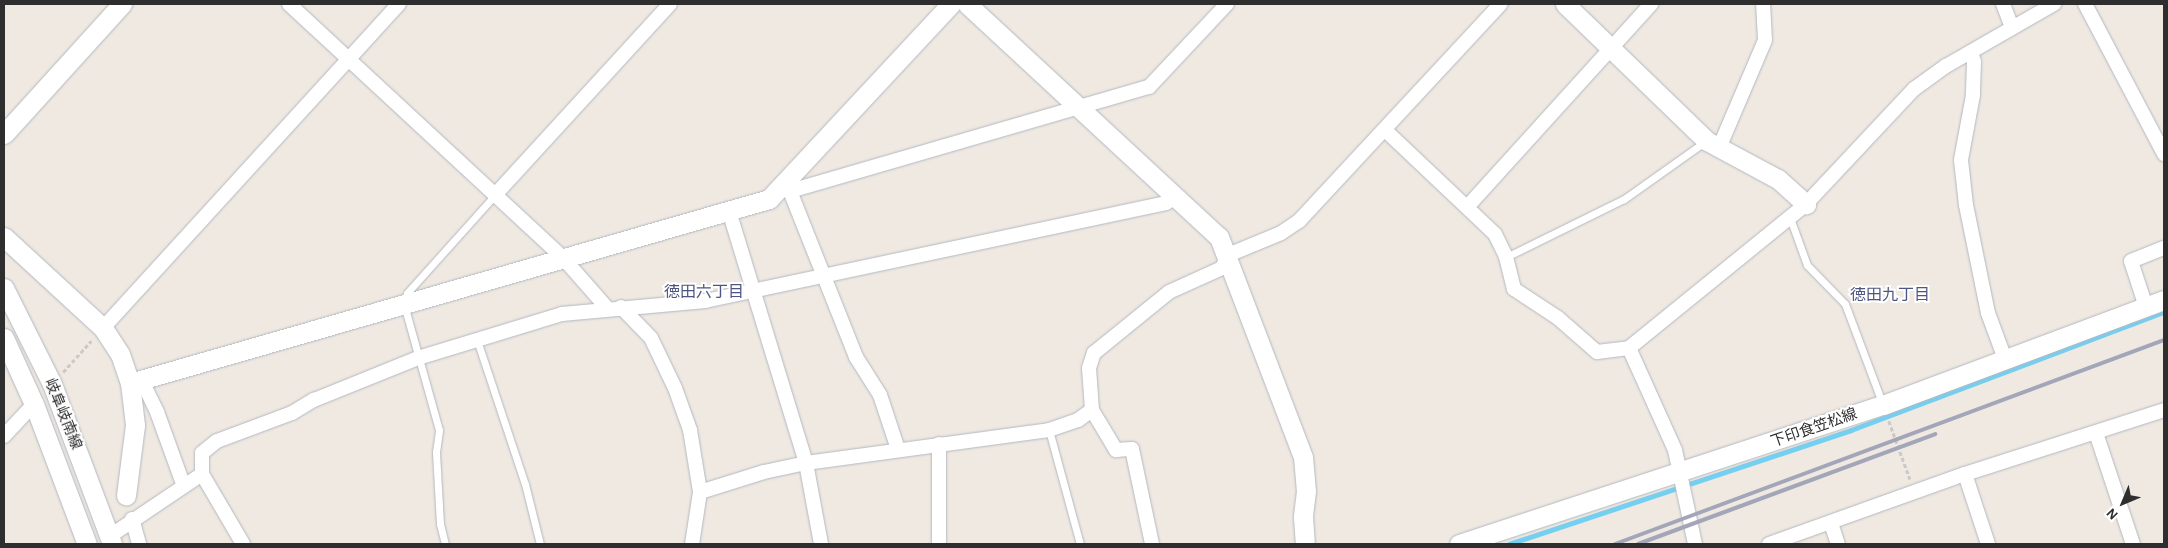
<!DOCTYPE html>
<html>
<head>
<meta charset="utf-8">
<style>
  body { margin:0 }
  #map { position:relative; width:2168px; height:548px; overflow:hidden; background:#efe9e1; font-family:"Alegreya Sans","Noto Sans JP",sans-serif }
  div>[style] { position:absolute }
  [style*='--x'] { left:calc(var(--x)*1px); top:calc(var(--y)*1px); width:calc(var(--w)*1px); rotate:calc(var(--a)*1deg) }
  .stream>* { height:4.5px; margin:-2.25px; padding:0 2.25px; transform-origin:2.25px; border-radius:2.25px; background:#75cff0 }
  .path>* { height:2.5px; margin-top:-1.25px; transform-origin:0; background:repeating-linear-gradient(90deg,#c9c9c9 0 4px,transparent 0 6.5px) }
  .roads { filter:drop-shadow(0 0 1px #b4b7c1) drop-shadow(0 0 1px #b4b7c1) }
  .lane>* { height:7px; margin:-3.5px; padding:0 3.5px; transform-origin:3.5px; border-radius:3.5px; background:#fff }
  .street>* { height:14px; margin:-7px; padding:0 7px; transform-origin:7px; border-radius:7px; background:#fff }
  .secondary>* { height:19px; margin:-9.5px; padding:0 9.5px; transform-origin:9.5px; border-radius:9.5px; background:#fff }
  .rail>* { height:4px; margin:-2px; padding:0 2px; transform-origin:2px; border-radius:2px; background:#a3a6b8 }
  span { translate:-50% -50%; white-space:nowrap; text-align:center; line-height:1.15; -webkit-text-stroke:4px #fff; paint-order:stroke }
  .street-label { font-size:15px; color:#2e2e2e }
  .neighbourhood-label { font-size:16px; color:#4d5680 }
  .frame { position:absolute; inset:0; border:5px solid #2e2e2e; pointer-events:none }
  .north { position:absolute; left:2098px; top:478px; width:50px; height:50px; -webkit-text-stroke:4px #fff; paint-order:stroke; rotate:225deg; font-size:14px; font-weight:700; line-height:20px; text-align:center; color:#2e2e2e }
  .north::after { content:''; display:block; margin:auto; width:18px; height:22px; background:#2e2e2e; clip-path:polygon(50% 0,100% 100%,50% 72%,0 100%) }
</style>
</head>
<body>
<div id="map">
  <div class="stream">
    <i style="--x:1509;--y:544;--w:360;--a:-18.4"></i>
    <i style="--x:1851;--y:430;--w:335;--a:-20.7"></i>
  </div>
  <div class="path">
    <i style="--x:63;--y:372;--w:42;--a:-47.9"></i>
    <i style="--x:1889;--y:421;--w:62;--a:70.1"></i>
  </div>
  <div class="roads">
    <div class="lane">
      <i style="--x:1790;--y:218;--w:50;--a:70.1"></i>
      <i style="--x:1807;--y:265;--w:54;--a:45.7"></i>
      <i style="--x:1845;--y:304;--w:108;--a:69.4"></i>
      <i style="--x:1506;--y:257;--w:131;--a:-26.2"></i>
      <i style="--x:1624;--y:199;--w:100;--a:-35.3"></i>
      <i style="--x:477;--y:340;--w:152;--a:71.6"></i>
      <i style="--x:525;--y:484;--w:62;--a:76"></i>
      <i style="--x:1049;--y:430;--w:118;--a:74.8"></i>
      <i style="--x:445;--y:544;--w:21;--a:-104"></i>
      <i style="--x:440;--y:524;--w:72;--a:-93.2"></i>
      <i style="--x:436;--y:452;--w:22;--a:-82"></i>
      <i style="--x:439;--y:430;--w:130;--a:-105.6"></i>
      <i style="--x:404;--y:305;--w:12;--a:-76"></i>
      <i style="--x:407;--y:293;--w:132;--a:-48.1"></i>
    </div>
    <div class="street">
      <i style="--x:289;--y:4;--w:375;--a:42.8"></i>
      <i style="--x:564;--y:259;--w:67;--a:48.7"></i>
      <i style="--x:2003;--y:4;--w:25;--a:69"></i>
      <i style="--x:2085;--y:4;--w:170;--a:62.2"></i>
      <i style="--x:1971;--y:52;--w:10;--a:73"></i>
      <i style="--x:1974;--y:62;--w:33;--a:92"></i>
      <i style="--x:1973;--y:95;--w:66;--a:100.5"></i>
      <i style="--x:1961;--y:160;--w:45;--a:83.7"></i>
      <i style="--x:1966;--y:205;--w:110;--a:78.5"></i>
      <i style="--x:1988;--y:313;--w:49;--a:69.7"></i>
      <i style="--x:1385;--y:130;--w:151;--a:43.4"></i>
      <i style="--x:1495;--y:234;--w:25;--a:64"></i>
      <i style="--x:1506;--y:257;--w:33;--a:76"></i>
      <i style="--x:1514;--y:289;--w:53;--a:33.4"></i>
      <i style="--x:1558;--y:318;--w:52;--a:41.1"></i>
      <i style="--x:1597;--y:352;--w:32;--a:-7"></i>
      <i style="--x:1629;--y:348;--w:228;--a:-39.1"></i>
      <i style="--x:1806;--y:204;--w:158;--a:-46.8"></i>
      <i style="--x:1914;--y:89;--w:39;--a:-36"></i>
      <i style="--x:1946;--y:66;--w:125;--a:-29.9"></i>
      <i style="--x:1719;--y:148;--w:117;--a:-66.9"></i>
      <i style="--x:1765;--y:40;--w:36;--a:-93"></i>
      <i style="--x:783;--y:186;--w:9;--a:36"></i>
      <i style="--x:790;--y:191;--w:179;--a:68.3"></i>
      <i style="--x:856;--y:357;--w:45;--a:57.7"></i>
      <i style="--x:880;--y:395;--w:57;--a:71.6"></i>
      <i style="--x:790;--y:191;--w:374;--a:-16.2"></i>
      <i style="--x:1149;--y:87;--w:114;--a:-46.8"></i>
      <i style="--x:495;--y:195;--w:259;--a:-47.5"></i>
      <i style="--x:1468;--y:206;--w:273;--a:-47.8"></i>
      <i style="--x:729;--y:211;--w:264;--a:73"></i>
      <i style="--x:806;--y:463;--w:82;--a:79.5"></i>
      <i style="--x:621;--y:307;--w:43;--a:45.9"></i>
      <i style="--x:651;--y:338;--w:55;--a:64.4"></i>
      <i style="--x:675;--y:388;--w:45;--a:70.3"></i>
      <i style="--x:690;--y:430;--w:63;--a:80.8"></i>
      <i style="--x:700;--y:492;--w:53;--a:98.7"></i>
      <i style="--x:2146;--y:307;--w:48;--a:-108.1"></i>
      <i style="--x:2131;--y:261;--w:35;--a:-22"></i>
      <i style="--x:103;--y:328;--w:439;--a:-47.6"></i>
      <i style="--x:1629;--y:348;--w:112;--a:65.7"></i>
      <i style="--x:1675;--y:450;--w:96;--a:78"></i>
      <i style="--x:141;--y:379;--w:37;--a:64"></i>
      <i style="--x:157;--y:412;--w:77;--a:70.1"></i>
      <i style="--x:1092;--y:410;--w:47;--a:59"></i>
      <i style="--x:1116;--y:450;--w:16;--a:-4"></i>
      <i style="--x:1132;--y:449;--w:97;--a:78.1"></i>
      <i style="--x:2096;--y:433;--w:117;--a:71.6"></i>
      <i style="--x:4;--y:436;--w:44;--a:-46.8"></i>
      <i style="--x:202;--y:474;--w:21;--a:-90"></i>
      <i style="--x:202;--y:453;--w:19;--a:-39"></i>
      <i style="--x:217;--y:441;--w:80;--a:-20.5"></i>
      <i style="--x:292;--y:413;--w:26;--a:-31"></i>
      <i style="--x:314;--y:400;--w:112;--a:-22"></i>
      <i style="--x:418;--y:358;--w:151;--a:-17"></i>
      <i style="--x:562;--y:314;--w:144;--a:-5.2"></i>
      <i style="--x:705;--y:301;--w:471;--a:-12"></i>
      <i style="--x:1166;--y:203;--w:13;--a:-32"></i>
      <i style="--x:1965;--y:474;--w:74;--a:71.8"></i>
      <i style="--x:700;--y:492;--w:67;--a:-17.4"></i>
      <i style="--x:764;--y:472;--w:43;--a:-12.1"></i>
      <i style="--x:806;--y:463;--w:245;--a:-7.7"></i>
      <i style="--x:1049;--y:430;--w:31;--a:-19"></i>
      <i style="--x:1078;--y:420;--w:17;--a:-36"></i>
      <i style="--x:1092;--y:410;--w:42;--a:-94.1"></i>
      <i style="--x:1089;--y:368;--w:16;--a:-72"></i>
      <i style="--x:1094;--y:353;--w:97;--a:-39.1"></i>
      <i style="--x:1169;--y:292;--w:58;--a:-24.4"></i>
      <i style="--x:1222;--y:268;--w:14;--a:-65"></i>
      <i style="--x:1228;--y:255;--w:57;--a:-22.5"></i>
      <i style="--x:1281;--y:233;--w:22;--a:-34"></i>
      <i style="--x:1299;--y:221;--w:296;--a:-47.1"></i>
      <i style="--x:132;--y:519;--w:26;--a:74"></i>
      <i style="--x:1831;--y:523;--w:22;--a:72"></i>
      <i style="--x:110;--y:536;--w:111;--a:-34"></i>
      <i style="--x:202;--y:474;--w:81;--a:59.6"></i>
      <i style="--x:939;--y:544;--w:100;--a:-90"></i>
      <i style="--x:1769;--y:544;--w:208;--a:-19.7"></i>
      <i style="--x:1965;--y:474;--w:209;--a:-17.8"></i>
    </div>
    <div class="secondary">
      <i style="--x:967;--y:4;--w:343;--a:42.8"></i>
      <i style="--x:1219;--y:237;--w:235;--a:69.1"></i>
      <i style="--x:1303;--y:457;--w:34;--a:85"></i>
      <i style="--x:1306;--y:491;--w:26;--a:97"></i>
      <i style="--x:1303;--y:517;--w:27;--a:86"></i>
      <i style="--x:1565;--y:4;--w:197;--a:44"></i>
      <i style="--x:1707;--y:141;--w:81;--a:28.2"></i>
      <i style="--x:1778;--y:179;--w:38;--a:42"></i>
      <i style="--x:4;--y:134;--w:176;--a:-47.8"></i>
      <i style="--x:4;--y:237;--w:134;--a:42.6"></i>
      <i style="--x:103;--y:328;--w:31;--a:57"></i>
      <i style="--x:120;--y:354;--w:31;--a:71"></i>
      <i style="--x:130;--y:383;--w:42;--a:83.2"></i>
      <i style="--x:135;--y:425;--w:71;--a:97.3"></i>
      <i style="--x:4;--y:288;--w:107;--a:63.4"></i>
      <i style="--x:52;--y:384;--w:171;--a:69.4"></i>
      <i style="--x:4;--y:338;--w:72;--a:65.6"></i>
      <i style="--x:34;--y:404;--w:150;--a:69.3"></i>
      <i style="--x:130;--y:383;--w:665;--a:-16.06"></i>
      <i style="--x:769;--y:199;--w:267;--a:-47"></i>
      <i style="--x:1459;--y:544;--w:446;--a:-18.2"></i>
      <i style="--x:1883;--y:405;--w:300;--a:-20.5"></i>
    </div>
  </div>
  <div class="rail">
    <i style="--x:1615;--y:544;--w:586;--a:-20.38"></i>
    <i style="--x:1638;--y:544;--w:317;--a:-20.3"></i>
  </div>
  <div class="street-label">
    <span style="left:63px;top:414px;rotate:68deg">岐阜岐南線</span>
    <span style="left:1814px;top:428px;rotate:-19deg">下印食笠松線</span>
  </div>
  <div class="neighbourhood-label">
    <span style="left:704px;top:292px">徳田六丁目</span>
    <span style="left:1890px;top:295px">徳田九丁目</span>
  </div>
  <div class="frame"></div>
  <div class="north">N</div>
</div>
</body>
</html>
